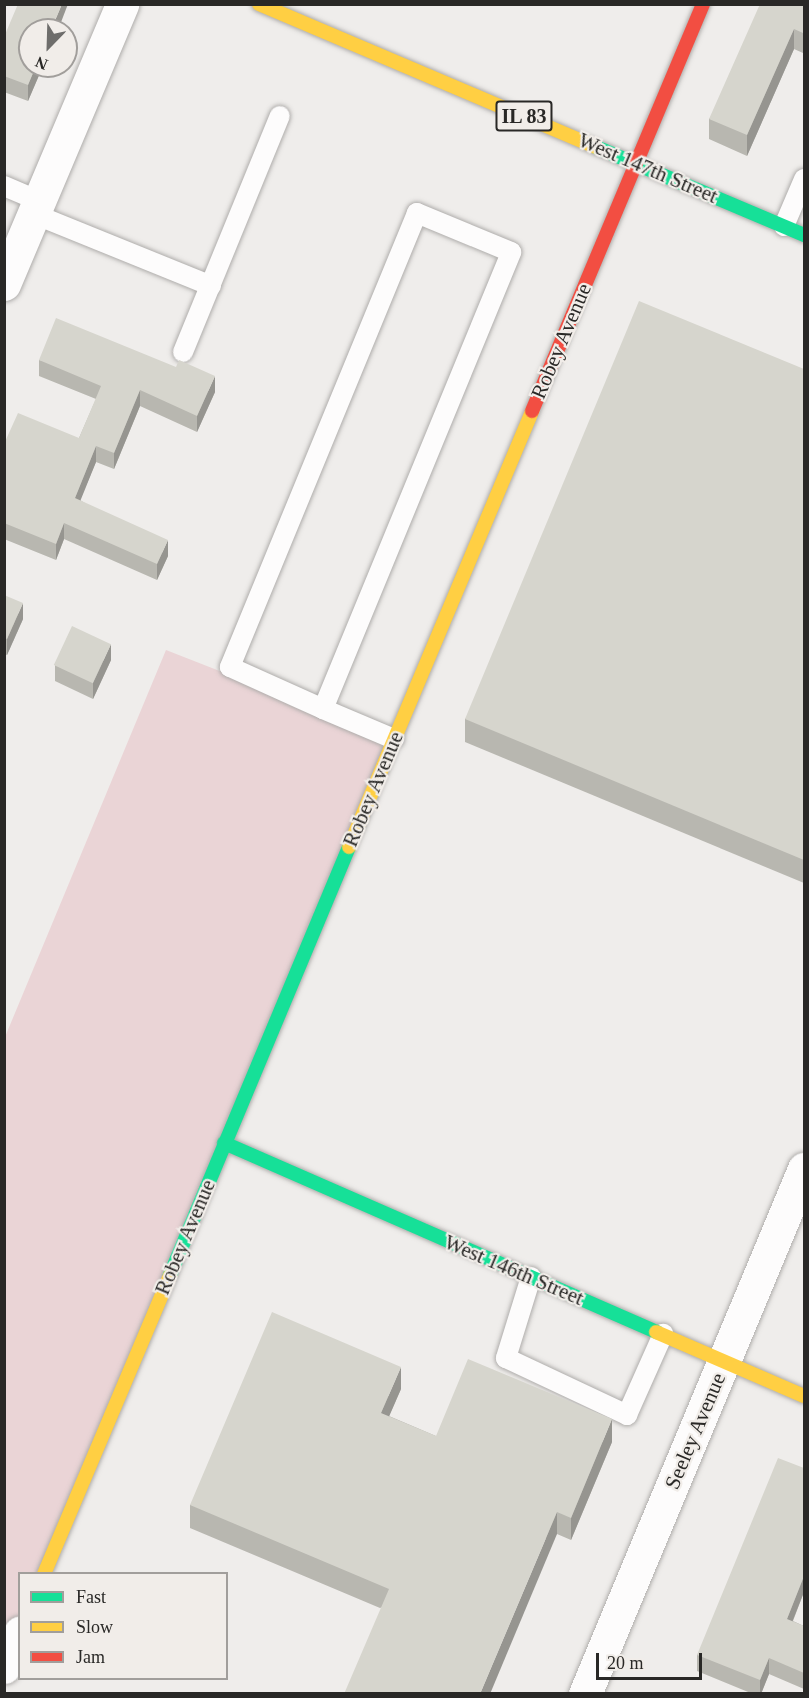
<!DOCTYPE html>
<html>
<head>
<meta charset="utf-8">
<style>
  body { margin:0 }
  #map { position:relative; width:809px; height:1698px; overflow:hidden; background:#efedeb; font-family:Georgia,serif }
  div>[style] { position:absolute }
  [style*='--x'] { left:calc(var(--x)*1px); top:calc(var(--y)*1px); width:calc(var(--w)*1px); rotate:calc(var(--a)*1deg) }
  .green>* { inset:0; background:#ead4d6 }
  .roads { filter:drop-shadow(0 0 2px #afadab) drop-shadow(0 0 2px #afadab) }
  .lane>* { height:20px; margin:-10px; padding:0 10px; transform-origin:10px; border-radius:10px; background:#fdfcfc }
  .street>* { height:33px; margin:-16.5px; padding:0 16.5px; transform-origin:16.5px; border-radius:16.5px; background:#fdfcfc }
  .fast>* { height:14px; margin:-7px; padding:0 7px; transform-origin:7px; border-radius:7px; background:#16e098 }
  .slow>* { height:14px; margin:-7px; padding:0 7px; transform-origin:7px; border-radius:7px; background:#ffcf43 }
  .jam>* { height:14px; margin:-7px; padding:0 7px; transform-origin:7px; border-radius:7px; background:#f24e42 }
  .wall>* { inset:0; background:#b8b7b0 }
  .shaded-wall>* { inset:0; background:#969590 }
  .building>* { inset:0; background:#d6d5cd; transform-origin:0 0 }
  span { translate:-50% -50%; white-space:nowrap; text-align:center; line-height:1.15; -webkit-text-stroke:4.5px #f1ede9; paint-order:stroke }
  .shield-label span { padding:2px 4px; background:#f1ede9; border:2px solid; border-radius:4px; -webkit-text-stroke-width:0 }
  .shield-label { font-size:20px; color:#292826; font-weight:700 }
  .street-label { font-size:21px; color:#292826 }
  .frame { position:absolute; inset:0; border:6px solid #292826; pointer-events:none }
  .legend { position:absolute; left:18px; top:1572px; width:210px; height:108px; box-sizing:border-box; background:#f1ede9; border:2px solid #a19e9b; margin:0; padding:8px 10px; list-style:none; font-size:18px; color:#292826 }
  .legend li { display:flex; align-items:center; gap:12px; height:30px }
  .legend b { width:30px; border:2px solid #a19e9b }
  .north { position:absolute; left:18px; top:18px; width:60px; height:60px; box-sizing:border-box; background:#f1ede9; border:2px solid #a19e9b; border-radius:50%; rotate:203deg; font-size:16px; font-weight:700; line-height:24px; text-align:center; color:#292826 }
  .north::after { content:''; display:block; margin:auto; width:21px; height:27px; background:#6e6d6b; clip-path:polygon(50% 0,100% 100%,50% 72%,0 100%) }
  .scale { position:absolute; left:596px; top:1653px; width:106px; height:27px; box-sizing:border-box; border:3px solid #292826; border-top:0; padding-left:8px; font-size:18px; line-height:21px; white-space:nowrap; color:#292826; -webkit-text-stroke:4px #f1ede9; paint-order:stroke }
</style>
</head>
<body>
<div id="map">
  <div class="green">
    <i style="clip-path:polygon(166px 650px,394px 739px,44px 1573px,20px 1574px,19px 1632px,5px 1667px,5px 1037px)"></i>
  </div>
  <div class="roads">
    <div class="lane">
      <i style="--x:4;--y:186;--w:38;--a:23"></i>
      <i style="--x:34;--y:214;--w:191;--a:22.1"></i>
      <i style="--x:784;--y:226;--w:51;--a:-66.9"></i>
      <i style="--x:183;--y:352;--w:255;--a:-67.7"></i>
      <i style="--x:323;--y:709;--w:494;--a:-67.6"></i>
      <i style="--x:511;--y:252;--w:102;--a:-157.5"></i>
      <i style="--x:417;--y:213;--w:491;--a:112.4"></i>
      <i style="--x:230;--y:667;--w:102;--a:24.3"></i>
      <i style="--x:323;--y:709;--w:77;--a:22.9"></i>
      <i style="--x:531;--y:1277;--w:85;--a:107.2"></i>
      <i style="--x:506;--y:1358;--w:134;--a:25.2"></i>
      <i style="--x:627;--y:1415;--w:89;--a:-66"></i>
    </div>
    <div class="street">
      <i style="--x:4;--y:284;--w:304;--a:-67.1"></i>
      <i style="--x:4;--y:1667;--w:38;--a:-65"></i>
      <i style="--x:585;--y:1694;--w:569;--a:-67.36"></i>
    </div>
    <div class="fast">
      <i style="--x:596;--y:147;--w:226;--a:22.9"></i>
      <i style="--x:224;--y:1143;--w:472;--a:23.6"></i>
      <i style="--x:170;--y:1275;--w:464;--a:-67.3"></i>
    </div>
    <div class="slow">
      <i style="--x:259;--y:4;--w:366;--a:23"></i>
      <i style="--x:349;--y:847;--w:473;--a:-67.2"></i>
      <i style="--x:656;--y:1332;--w:161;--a:23.4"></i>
      <i style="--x:44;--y:1574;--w:324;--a:-67.1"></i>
    </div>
    <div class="jam">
      <i style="--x:532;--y:411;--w:441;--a:-67.2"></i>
    </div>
  </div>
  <div class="wall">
    <i style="clip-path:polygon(804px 4px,803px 53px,794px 49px,747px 156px,709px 139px,709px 119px)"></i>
    <i style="clip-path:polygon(4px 37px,30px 66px,43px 66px,28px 101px,4px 92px)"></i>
    <i style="clip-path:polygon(39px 360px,215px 392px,197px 432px,140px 406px,114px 469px,96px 462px,80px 500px,168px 556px,157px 580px,64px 539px,56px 560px,4px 539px,4px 444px,79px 438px,96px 399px,39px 376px)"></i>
    <i style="clip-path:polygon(804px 369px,804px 883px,465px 742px,465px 719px)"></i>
    <i style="clip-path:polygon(4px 595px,23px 619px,7px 655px,4px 654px)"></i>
    <i style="clip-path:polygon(111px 660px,93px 699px,55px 681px,55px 665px)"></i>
    <i style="clip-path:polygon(401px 1389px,389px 1416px,436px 1436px,612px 1442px,571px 1540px,557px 1534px,380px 1608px,190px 1528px,190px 1505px)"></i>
    <i style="clip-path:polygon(804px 1468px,804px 1592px,793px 1621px,804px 1626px,804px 1689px,769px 1674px,761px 1694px,753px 1694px,697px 1671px,697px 1655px)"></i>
  </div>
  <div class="shaded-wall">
    <i style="clip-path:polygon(62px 4px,68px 4px,58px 30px,51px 30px)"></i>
    <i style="clip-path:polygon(794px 29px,794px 49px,747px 156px,747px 135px)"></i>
    <i style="clip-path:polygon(804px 30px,804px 51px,803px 53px,803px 33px)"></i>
    <i style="clip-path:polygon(36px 66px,43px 66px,28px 101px,28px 85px)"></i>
    <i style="clip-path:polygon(215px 376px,215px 392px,197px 432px,197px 416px)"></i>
    <i style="clip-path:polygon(140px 390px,140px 406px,114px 469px,114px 453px)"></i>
    <i style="clip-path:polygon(96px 446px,96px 462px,75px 514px,75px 498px)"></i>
    <i style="clip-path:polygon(64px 523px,64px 539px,56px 560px,56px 544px)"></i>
    <i style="clip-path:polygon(168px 540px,168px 556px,157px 580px,157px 564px)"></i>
    <i style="clip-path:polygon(23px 603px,23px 619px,7px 655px,7px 639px)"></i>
    <i style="clip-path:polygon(111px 644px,111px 660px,93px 699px,93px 683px)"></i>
    <i style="clip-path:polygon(401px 1367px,401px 1389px,381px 1435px,381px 1413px)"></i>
    <i style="clip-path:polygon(612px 1419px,612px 1442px,571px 1540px,571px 1518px)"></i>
    <i style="clip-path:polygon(557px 1512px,557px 1534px,490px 1694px,480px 1694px)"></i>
    <i style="clip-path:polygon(804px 1576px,804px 1592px,787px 1635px,787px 1619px)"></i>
    <i style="clip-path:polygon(769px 1658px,769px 1674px,761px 1694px,760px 1694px,760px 1680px)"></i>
  </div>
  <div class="building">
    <i style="clip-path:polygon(18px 4px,62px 4px,51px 30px,30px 30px,30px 66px,36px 66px,28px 85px,4px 76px,4px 37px)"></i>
    <i style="clip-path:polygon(760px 4px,804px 4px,804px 30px,803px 33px,794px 29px,747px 135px,709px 119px)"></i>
    <i style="clip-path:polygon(639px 301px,804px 369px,804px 860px,465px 719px)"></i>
    <i style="clip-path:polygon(56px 318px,176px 367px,179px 360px,215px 376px,197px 416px,140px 390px,114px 453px,96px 446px,75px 498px,168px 540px,157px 564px,64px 523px,56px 544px,4px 523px,4px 444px,18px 413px,79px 438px,101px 386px,39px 360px)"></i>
    <i style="clip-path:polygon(4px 595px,23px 603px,7px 639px,4px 638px)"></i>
    <i style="left:72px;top:626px;width:43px;height:43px;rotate:25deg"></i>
    <i style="clip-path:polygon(272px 1312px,401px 1367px,381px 1413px,436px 1436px,468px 1359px,612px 1419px,571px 1518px,557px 1512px,480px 1694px,344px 1694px,389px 1589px,190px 1505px)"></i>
    <i style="clip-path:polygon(778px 1458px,804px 1468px,804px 1576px,787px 1619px,804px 1626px,804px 1673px,769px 1658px,760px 1680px,697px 1655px)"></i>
  </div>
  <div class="shield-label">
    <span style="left:524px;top:116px">IL 83</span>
  </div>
  <div class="street-label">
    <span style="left:648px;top:168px;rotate:23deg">West 147th Street</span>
    <span style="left:561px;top:341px;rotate:-67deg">Robey Avenue</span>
    <span style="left:373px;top:789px;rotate:-67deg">Robey Avenue</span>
    <span style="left:185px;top:1237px;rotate:-67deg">Robey Avenue</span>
    <span style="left:514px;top:1270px;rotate:23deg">West 146th Street</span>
    <span style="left:695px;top:1431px;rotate:-67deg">Seeley Avenue</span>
  </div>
  <div class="frame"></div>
  <ul class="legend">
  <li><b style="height:8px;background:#16e098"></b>Fast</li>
  <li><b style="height:8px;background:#ffcf43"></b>Slow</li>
  <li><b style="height:8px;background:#f24e42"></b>Jam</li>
  </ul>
  <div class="north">N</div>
  <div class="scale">20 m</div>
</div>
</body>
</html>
